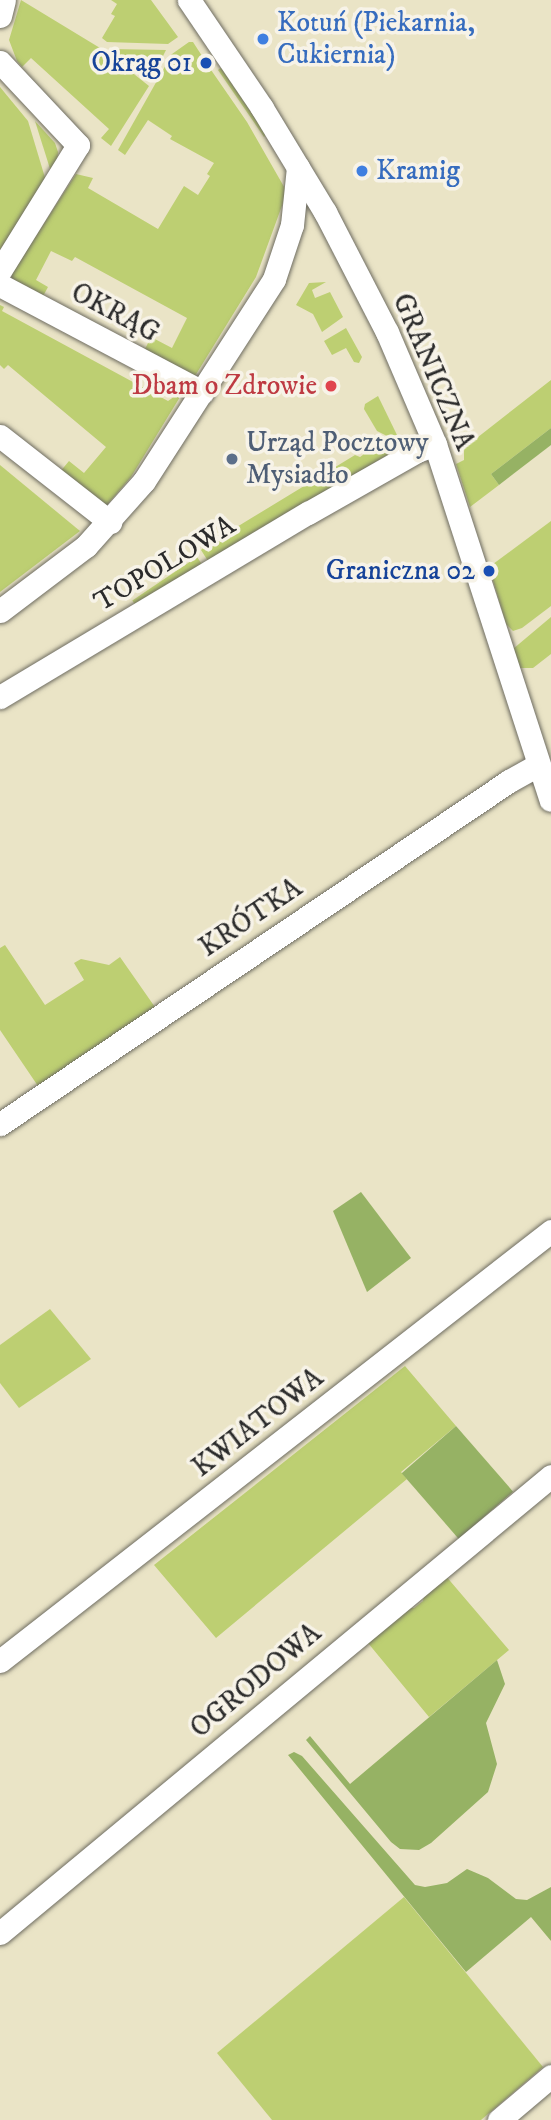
<!DOCTYPE html>
<html>
<head>
<meta charset="utf-8">
<style>
  body { margin:0 }
  #map { position:relative; width:551px; height:2120px; overflow:hidden; background:#eae4c6; font-family:"IM FELL DW Pica",serif }
  div>[style] { position:absolute }
  [style*='--x'] { left:calc(var(--x)*1px); top:calc(var(--y)*1px); width:calc(var(--w)*1px); rotate:calc(var(--a)*1deg) }
  .green>* { inset:0; background:#bdcf72; transform-origin:0 0 }
  .forest>* { inset:0; background:#96b264; transform-origin:0 0 }
  .roads { filter:drop-shadow(0 0 2px #6e6c61) drop-shadow(0 0 2px #6e6c61) }
  .minor>* { height:23px; margin:-11.5px; padding:0 11.5px; transform-origin:11.5px; border-radius:11.5px; background:#fff }
  .dots>* { width:19px; height:19px; translate:-50% -50%; box-sizing:border-box; border:4px solid #f7f3e8; border-radius:50% }
  span { translate:-50% -50%; white-space:nowrap; text-align:center; line-height:1.15; -webkit-text-stroke:7px #f7f3e8; paint-order:stroke }
  .shop-label { font-size:28px; color:#366cbe }
  .left { translate:0 -50%; text-align:left }
  .transit-label { font-size:28px; color:#164399 }
  .right { translate:-100% -50%; text-align:right }
  .street-label { font-size:28px; color:#2b2b2b }
  .health-label { font-size:28px; color:#be3a42 }
  .service-label { font-size:28px; color:#4e5e75 }
</style>
</head>
<body>
<div id="map">
  <div class="green">
    <i style="clip-path:polygon(21px 0,105px 51px,149px 86px,111px 146px,101px 138px,109px 129px,31px 58px,22px 67px,17px 61px,9px 40px)"></i>
    <i style="clip-path:polygon(111px 0,151px 0,178px 37px,168px 44px,107px 42px,102px 38px,115px 16px,111px 14px,117px 4px)"></i>
    <i style="clip-path:polygon(189px 42px,193px 42px,204px 59px,201px 62px,205px 69px,209px 67px,247px 122px,287px 192px,256px 277px,195px 376px,143px 353px,151px 337px,172px 348px,187px 318px,75px 257px,72px 261px,51px 251px,36px 280px,48px 287px,42px 298px,12px 279px,12px 273px,76px 174px,93px 178px,88px 188px,158px 229px,184px 186px,198px 195px,210px 176px,207px 174px,214px 163px,170px 139px,172px 136px,148px 120px,125px 155px,118px 150px,172px 54px)"></i>
    <i style="clip-path:polygon(110px 49px,166px 50px,151px 80px)"></i>
    <i style="clip-path:polygon(222px 67px,266px 134px,264px 137px,218px 70px)"></i>
    <i style="clip-path:polygon(0 87px,28px 121px,46px 181px,0 250px)"></i>
    <i style="clip-path:polygon(35px 121px,55px 143px,58px 152px,57px 163px,51px 172px)"></i>
    <i style="clip-path:polygon(326px 282px,312px 290px,315px 298px,330px 292px,343px 317px,322px 332px,313px 314px,296px 305px,309px 283px)"></i>
    <i style="clip-path:polygon(0 305px,4px 307px,2px 311px,168px 401px,178px 394px,180px 397px,131px 477px,106px 506px,59px 473px,69px 461px,84px 473px,106px 447px,8px 365px,4px 369px,0 365px)"></i>
    <i style="clip-path:polygon(346px 328px,362px 357px,359px 363px,354px 362px,346px 348px,332px 355px,324px 341px)"></i>
    <i style="clip-path:polygon(551px 380px,551px 428px,491px 474px,499px 485px,470px 507px,456px 464px,464px 460px,464px 448px)"></i>
    <i style="clip-path:polygon(378px 396px,397px 435px,393px 439px,377px 431px,364px 409px,365px 404px)"></i>
    <i style="clip-path:polygon(381px 442px,391px 446px,394px 451px,208px 561px,201px 550px,204px 547px,355px 455px,360px 457px)"></i>
    <i style="clip-path:polygon(0 465px,80px 531px,0 592px)"></i>
    <i style="clip-path:polygon(551px 521px,551px 606px,522px 628px,513px 631px,506px 624px,489px 567px)"></i>
    <i style="left:197px;top:557px;width:11px;height:78px;rotate:56deg"></i>
    <i style="clip-path:polygon(551px 617px,551px 654px,533px 668px,518px 668px,513px 649px)"></i>
    <i style="clip-path:polygon(5px 945px,45px 1005px,84px 980px,74px 963px,81px 959px,109px 965px,120px 957px,157px 1010px,40px 1089px,0 1030px,0 948px)"></i>
    <i style="clip-path:polygon(50px 1309px,91px 1359px,19px 1408px,0 1383px,0 1345px)"></i>
    <i style="clip-path:polygon(405px 1366px,456px 1426px,401px 1472px,407px 1479px,216px 1638px,154px 1565px)"></i>
    <i style="clip-path:polygon(445px 1575px,509px 1650px,429px 1717px,368px 1643px,408px 1608px,414px 1608px,423px 1601px,424px 1595px)"></i>
    <i style="clip-path:polygon(404px 1897px,543px 2067px,481px 2120px,272px 2120px,217px 2053px)"></i>
  </div>
  <div class="forest">
    <i style="clip-path:polygon(551px 428px,551px 445px,499px 485px,491px 474px)"></i>
    <i style="clip-path:polygon(361px 1192px,411px 1258px,367px 1292px,333px 1211px)"></i>
    <i style="left:456px;top:1426px;width:87px;height:72px;rotate:49deg"></i>
    <i style="clip-path:polygon(497px 1660px,505px 1684px,486px 1723px,497px 1764px,488px 1792px,431px 1843px,419px 1850px,400px 1849px,391px 1842px,306px 1740px,310px 1736px,350px 1784px)"></i>
    <i style="clip-path:polygon(294px 1752px,302px 1756px,415px 1885px,425px 1887px,447px 1883px,467px 1869px,488px 1878px,516px 1899px,527px 1900px,551px 1887px,551px 1941px,531px 1917px,466px 1972px,288px 1755px)"></i>
  </div>
  <div class="roads">
    <div class="minor">
      <i style="--x:189;--y:0;--w:130;--a:55.9"></i>
      <i style="--x:262;--y:108;--w:122;--a:58.8"></i>
      <i style="--x:325;--y:212;--w:135;--a:62.7"></i>
      <i style="--x:387;--y:332;--w:122;--a:66.8"></i>
      <i style="--x:435;--y:444;--w:374;--a:72"></i>
      <i style="--x:0;--y:16;--w:16;--a:-76"></i>
      <i style="--x:0;--y:62;--w:114;--a:46.8"></i>
      <i style="--x:78;--y:145;--w:148;--a:121.8"></i>
      <i style="--x:0;--y:285;--w:229;--a:27.9"></i>
      <i style="--x:0;--y:436;--w:140;--a:38"></i>
      <i style="--x:0;--y:611;--w:108;--a:-37.1"></i>
      <i style="--x:86;--y:546;--w:87;--a:-48.3"></i>
      <i style="--x:144;--y:481;--w:240;--a:-57.2"></i>
      <i style="--x:274;--y:279;--w:57;--a:-71.6"></i>
      <i style="--x:292;--y:225;--w:58;--a:-84.1"></i>
      <i style="--x:0;--y:697;--w:359;--a:-30.9"></i>
      <i style="--x:308;--y:513;--w:125;--a:-29.6"></i>
      <i style="--x:417;--y:451;--w:19;--a:-21"></i>
      <i style="--x:0;--y:1124;--w:614;--a:-33.97"></i>
      <i style="--x:509;--y:781;--w:33;--a:-29"></i>
      <i style="--x:0;--y:1661;--w:699;--a:-37.97"></i>
      <i style="--x:0;--y:1933;--w:716;--a:-39.67"></i>
      <i style="--x:499;--y:2120;--w:68;--a:-40.2"></i>
    </div>
  </div>
  <div class="dots">
    <i style="left:263px;top:39px;background:#3f7fe0"></i>
    <i style="left:206px;top:63px;background:#1a4fb4"></i>
    <i style="left:362px;top:171px;background:#3f7fe0"></i>
    <i style="left:331px;top:386px;background:#e0444e"></i>
    <i style="left:232px;top:459px;background:#5c6f8a"></i>
    <i style="left:489px;top:571px;background:#1a4fb4"></i>
  </div>
  <div class="shop-label">
    <span class="left" style="left:277px;top:39px">Kotuń (Piekarnia,<br>Cukiernia)</span>
    <span class="left" style="left:376px;top:171px">Kramig</span>
  </div>
  <div class="transit-label">
    <span class="right" style="left:192px;top:63px">Okrąg 01</span>
    <span class="right" style="left:475px;top:571px">Graniczna 02</span>
  </div>
  <div class="street-label">
    <span style="left:115px;top:313px;rotate:28deg">OKRĄG</span>
    <span style="left:433px;top:372px;rotate:67deg">GRANICZNA</span>
    <span style="left:165px;top:564px;rotate:-31deg">TOPOLOWA</span>
    <span style="left:251px;top:918px;rotate:-34deg">KRÓTKA</span>
    <span style="left:258px;top:1423px;rotate:-38deg">KWIATOWA</span>
    <span style="left:256px;top:1681px;rotate:-40deg">OGRODOWA</span>
  </div>
  <div class="health-label">
    <span class="right" style="left:317px;top:386px">Dbam o Zdrowie</span>
  </div>
  <div class="service-label">
    <span class="left" style="left:246px;top:459px">Urząd Pocztowy<br>Mysiadło</span>
  </div>
</div>
</body>
</html>
